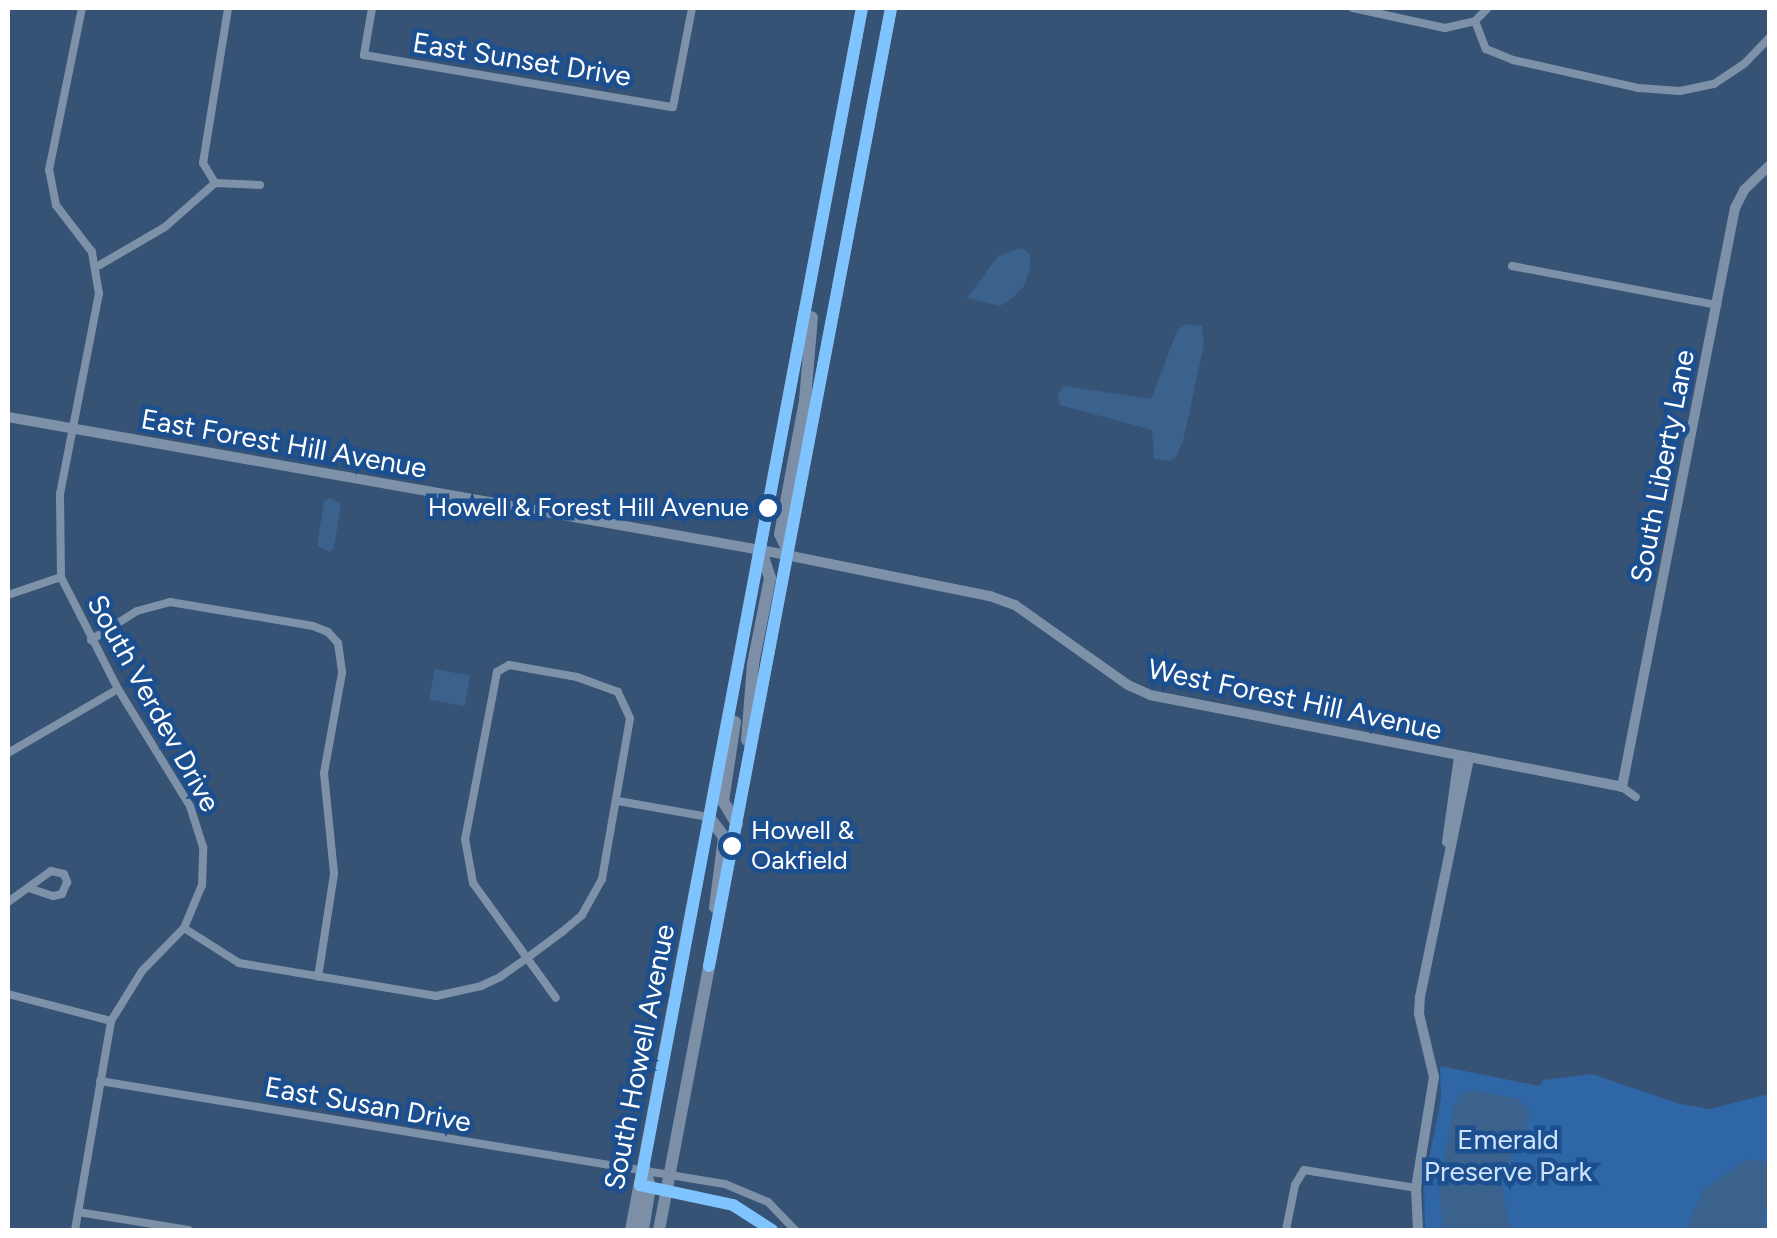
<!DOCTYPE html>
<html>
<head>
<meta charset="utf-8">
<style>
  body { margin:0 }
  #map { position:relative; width:1777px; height:1238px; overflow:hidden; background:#365274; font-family:Figtree,sans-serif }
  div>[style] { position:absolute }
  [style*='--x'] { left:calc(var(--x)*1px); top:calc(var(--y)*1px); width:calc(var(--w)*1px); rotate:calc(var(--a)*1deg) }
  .green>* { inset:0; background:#2f66a5 }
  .water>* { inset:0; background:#3b618d; transform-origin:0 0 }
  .minor>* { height:8px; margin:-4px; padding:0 4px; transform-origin:4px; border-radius:4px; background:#7d92a8 }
  .tertiary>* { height:10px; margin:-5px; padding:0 5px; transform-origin:5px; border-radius:5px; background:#7d92a8 }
  .primary>* { height:12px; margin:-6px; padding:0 6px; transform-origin:6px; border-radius:6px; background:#7d8ea7 }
  .bus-1>* { height:12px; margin:-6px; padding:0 6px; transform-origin:6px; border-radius:6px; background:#80c4ff }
  .dots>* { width:28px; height:28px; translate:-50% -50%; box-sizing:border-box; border:5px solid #1b4f8f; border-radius:50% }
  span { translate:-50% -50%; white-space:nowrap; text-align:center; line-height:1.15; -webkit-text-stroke:9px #1b4f8f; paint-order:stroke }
  .bus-label { font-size:26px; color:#fff }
  .right { translate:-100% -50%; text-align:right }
  .left { translate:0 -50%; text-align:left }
  .street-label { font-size:28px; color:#fff }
  .park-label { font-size:28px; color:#cfe3fa }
  .frame { position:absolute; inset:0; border:10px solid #fff; pointer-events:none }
</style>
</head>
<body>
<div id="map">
  <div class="green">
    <i style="clip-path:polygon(1440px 1066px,1540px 1086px,1543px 1080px,1592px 1074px,1680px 1104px,1710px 1109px,1769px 1094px,1769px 1230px,1425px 1230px,1424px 1186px,1441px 1097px)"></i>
  </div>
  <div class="water">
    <i style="clip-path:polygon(1022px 248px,1030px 254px,1030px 268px,1024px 286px,1013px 298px,1000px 306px,967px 298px,998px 256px)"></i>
    <i style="clip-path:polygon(1186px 324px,1202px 326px,1204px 344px,1184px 437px,1177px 456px,1170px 461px,1154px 459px,1152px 430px,1060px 405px,1058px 394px,1064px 386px,1151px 399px,1177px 331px)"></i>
    <i style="clip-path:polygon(329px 498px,341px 503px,334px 549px,330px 552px,317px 546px,324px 502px)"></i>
    <i style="left:435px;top:669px;width:36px;height:31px;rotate:11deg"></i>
    <i style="clip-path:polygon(1471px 1090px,1519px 1099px,1529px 1109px,1526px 1128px,1501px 1179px,1508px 1220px,1515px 1230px,1443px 1230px,1439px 1190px,1454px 1106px,1462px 1092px)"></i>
    <i style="clip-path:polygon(1746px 1159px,1769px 1162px,1769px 1203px,1762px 1219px,1769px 1230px,1685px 1230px,1704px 1190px)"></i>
  </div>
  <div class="minor">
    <i style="--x:372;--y:8;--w:48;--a:99.7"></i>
    <i style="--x:364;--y:55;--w:313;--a:9.6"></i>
    <i style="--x:673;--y:107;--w:101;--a:-79.1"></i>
    <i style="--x:1353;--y:8;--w:94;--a:12.3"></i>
    <i style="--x:1445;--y:28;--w:31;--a:-13"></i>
    <i style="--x:1475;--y:21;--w:18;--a:-45"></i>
    <i style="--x:1475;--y:21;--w:30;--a:69"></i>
    <i style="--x:1486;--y:49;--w:29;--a:22"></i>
    <i style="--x:1513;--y:60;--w:128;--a:12.6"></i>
    <i style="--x:1638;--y:88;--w:42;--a:4.1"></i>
    <i style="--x:1680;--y:91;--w:35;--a:-12"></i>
    <i style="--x:1714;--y:84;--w:37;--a:-34"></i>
    <i style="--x:1745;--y:63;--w:36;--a:-46"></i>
    <i style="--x:215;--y:183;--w:23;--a:-121"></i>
    <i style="--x:203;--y:163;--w:157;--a:-80.8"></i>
    <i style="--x:98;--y:266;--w:78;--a:-30.2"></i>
    <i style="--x:165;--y:227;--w:67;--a:-41.3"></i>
    <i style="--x:215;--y:183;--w:45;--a:2.5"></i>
    <i style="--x:1512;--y:266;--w:209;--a:10.8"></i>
    <i style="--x:8;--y:595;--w:56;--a:-18.8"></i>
    <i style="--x:91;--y:640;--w:54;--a:-32.2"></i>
    <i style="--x:137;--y:611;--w:34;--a:-15"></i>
    <i style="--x:170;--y:602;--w:145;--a:9.5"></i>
    <i style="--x:313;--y:626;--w:16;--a:22"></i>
    <i style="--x:328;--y:632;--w:15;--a:48"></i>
    <i style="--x:338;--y:643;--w:30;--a:82"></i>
    <i style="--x:342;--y:673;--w:102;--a:100.2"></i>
    <i style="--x:324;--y:773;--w:101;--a:84.3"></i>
    <i style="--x:334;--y:874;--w:104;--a:98.8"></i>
    <i style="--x:8;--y:753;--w:127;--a:-30.2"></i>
    <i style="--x:1622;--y:787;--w:17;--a:36"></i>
    <i style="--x:618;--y:801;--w:92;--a:10"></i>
    <i style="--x:8;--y:902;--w:53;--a:-35.8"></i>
    <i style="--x:51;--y:871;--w:13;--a:13"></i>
    <i style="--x:64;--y:874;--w:9;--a:69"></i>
    <i style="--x:67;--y:882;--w:13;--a:113"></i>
    <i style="--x:62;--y:894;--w:9;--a:167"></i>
    <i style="--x:53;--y:896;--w:25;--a:-162"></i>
    <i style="--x:184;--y:928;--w:65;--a:32.5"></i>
    <i style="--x:239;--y:963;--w:200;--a:9.5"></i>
    <i style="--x:436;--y:996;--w:46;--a:-12.5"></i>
    <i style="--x:481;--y:986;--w:21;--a:-25"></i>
    <i style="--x:500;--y:977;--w:33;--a:-35"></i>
    <i style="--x:527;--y:958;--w:44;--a:-36.6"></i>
    <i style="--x:562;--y:932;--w:26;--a:-40"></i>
    <i style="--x:582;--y:915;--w:41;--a:-60.9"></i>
    <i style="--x:602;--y:879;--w:163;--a:-80.1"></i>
    <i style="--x:630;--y:718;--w:29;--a:-115"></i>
    <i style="--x:618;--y:692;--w:44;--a:-159.9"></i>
    <i style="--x:577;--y:677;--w:69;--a:-170"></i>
    <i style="--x:509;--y:665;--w:14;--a:150"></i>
    <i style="--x:497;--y:672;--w:170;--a:100.8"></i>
    <i style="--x:465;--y:839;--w:45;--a:79.7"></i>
    <i style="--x:473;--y:883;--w:84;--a:54.2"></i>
    <i style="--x:522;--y:951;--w:9;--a:54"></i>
    <i style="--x:527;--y:958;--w:49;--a:54.1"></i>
    <i style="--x:8;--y:994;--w:106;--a:14.7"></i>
    <i style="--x:100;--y:1081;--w:633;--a:9.36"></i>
    <i style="--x:725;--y:1184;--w:47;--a:22.7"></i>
    <i style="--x:768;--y:1202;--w:39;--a:46"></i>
    <i style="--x:665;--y:1190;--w:70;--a:12.4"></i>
    <i style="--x:733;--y:1205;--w:46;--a:32.7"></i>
    <i style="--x:78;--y:1212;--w:112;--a:9.2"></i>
    <i style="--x:75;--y:1230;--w:212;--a:-80.2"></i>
    <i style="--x:111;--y:1021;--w:59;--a:-58.2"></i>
    <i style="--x:142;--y:971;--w:60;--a:-45.7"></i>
    <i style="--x:184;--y:928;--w:47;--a:-67.3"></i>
    <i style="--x:202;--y:885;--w:38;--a:-88"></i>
    <i style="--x:203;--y:847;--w:43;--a:-107.6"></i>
    <i style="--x:190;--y:806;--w:137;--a:-121.6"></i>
    <i style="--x:118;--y:689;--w:126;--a:-117"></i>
    <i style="--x:61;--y:577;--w:83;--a:-90.7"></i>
    <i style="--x:60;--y:494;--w:204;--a:-79"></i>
    <i style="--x:99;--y:294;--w:43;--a:-99.5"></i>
    <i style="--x:92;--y:252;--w:59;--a:-127.5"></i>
    <i style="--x:56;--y:205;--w:36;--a:-101"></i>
    <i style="--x:49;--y:170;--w:165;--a:-78.5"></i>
    <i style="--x:1286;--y:1230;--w:46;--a:-78.7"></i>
    <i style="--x:1295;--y:1185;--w:17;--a:-59"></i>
    <i style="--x:1304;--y:1170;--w:113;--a:9.1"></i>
  </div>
  <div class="tertiary">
    <i style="--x:8;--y:417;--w:765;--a:10.02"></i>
    <i style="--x:761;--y:550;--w:234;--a:11.4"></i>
    <i style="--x:990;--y:596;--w:27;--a:20"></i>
    <i style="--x:1015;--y:605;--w:138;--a:35.3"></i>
    <i style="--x:1128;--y:685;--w:24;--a:24"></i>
    <i style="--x:1150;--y:695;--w:481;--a:11"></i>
    <i style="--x:1622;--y:787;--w:590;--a:-78.96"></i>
    <i style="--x:1735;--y:208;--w:20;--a:-63"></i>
    <i style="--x:1744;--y:190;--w:36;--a:-44"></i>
    <i style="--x:1447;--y:842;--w:86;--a:-82"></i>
    <i style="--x:1418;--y:1230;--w:42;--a:-92.7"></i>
    <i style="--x:1416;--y:1188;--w:112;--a:-80.8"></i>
    <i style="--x:1434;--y:1077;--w:65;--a:-103.4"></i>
    <i style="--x:1419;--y:1014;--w:17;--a:-87"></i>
    <i style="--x:1420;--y:997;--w:243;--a:-78.4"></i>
  </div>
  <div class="primary">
    <i style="--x:790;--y:556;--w:24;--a:-114"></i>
    <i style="--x:780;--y:534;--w:136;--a:-79.4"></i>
    <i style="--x:805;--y:400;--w:83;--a:-85.2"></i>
    <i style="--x:735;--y:722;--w:80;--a:98.6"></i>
    <i style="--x:723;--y:801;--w:27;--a:59"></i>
    <i style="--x:747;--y:740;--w:76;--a:-85.5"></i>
    <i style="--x:753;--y:664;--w:88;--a:-78.8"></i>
    <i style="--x:770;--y:578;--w:29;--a:-108"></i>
    <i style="--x:709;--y:817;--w:25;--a:53"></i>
    <i style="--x:724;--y:837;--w:71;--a:97.3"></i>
    <i style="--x:631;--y:1230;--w:1244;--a:-79.3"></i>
    <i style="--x:643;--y:1230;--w:44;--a:-80.8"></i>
    <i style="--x:650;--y:1187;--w:18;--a:-106"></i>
    <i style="--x:659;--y:1230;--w:1244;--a:-79.25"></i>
  </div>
  <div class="bus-1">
    <i style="--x:709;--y:966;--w:975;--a:-79.24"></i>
    <i style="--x:772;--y:1230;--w:46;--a:-147.3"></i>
    <i style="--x:733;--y:1205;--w:95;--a:-167.9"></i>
    <i style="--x:640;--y:1185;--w:1198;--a:-79.32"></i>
  </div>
  <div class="dots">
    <i style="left:768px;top:508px;background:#fff"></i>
    <i style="left:732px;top:846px;background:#fff"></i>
  </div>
  <div class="bus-label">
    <span class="right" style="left:749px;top:508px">Howell &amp; Forest Hill Avenue</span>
    <span class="left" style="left:751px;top:846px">Howell &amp;<br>Oakfield</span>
  </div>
  <div class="street-label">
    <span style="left:522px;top:59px;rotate:9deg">East Sunset Drive</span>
    <span style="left:284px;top:443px;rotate:10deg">East Forest Hill Avenue</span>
    <span style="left:1662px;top:466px;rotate:-79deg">South Liberty Lane</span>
    <span style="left:1295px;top:699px;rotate:12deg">West Forest Hill Avenue</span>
    <span style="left:154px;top:703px;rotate:61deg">South Verdev Drive</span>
    <span style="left:639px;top:1057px;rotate:-79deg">South Howell Avenue</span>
    <span style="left:368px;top:1104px;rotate:10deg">East Susan Drive</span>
  </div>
  <div class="park-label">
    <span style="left:1508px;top:1155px">Emerald<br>Preserve Park</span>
  </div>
  <div class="frame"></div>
</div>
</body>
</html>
